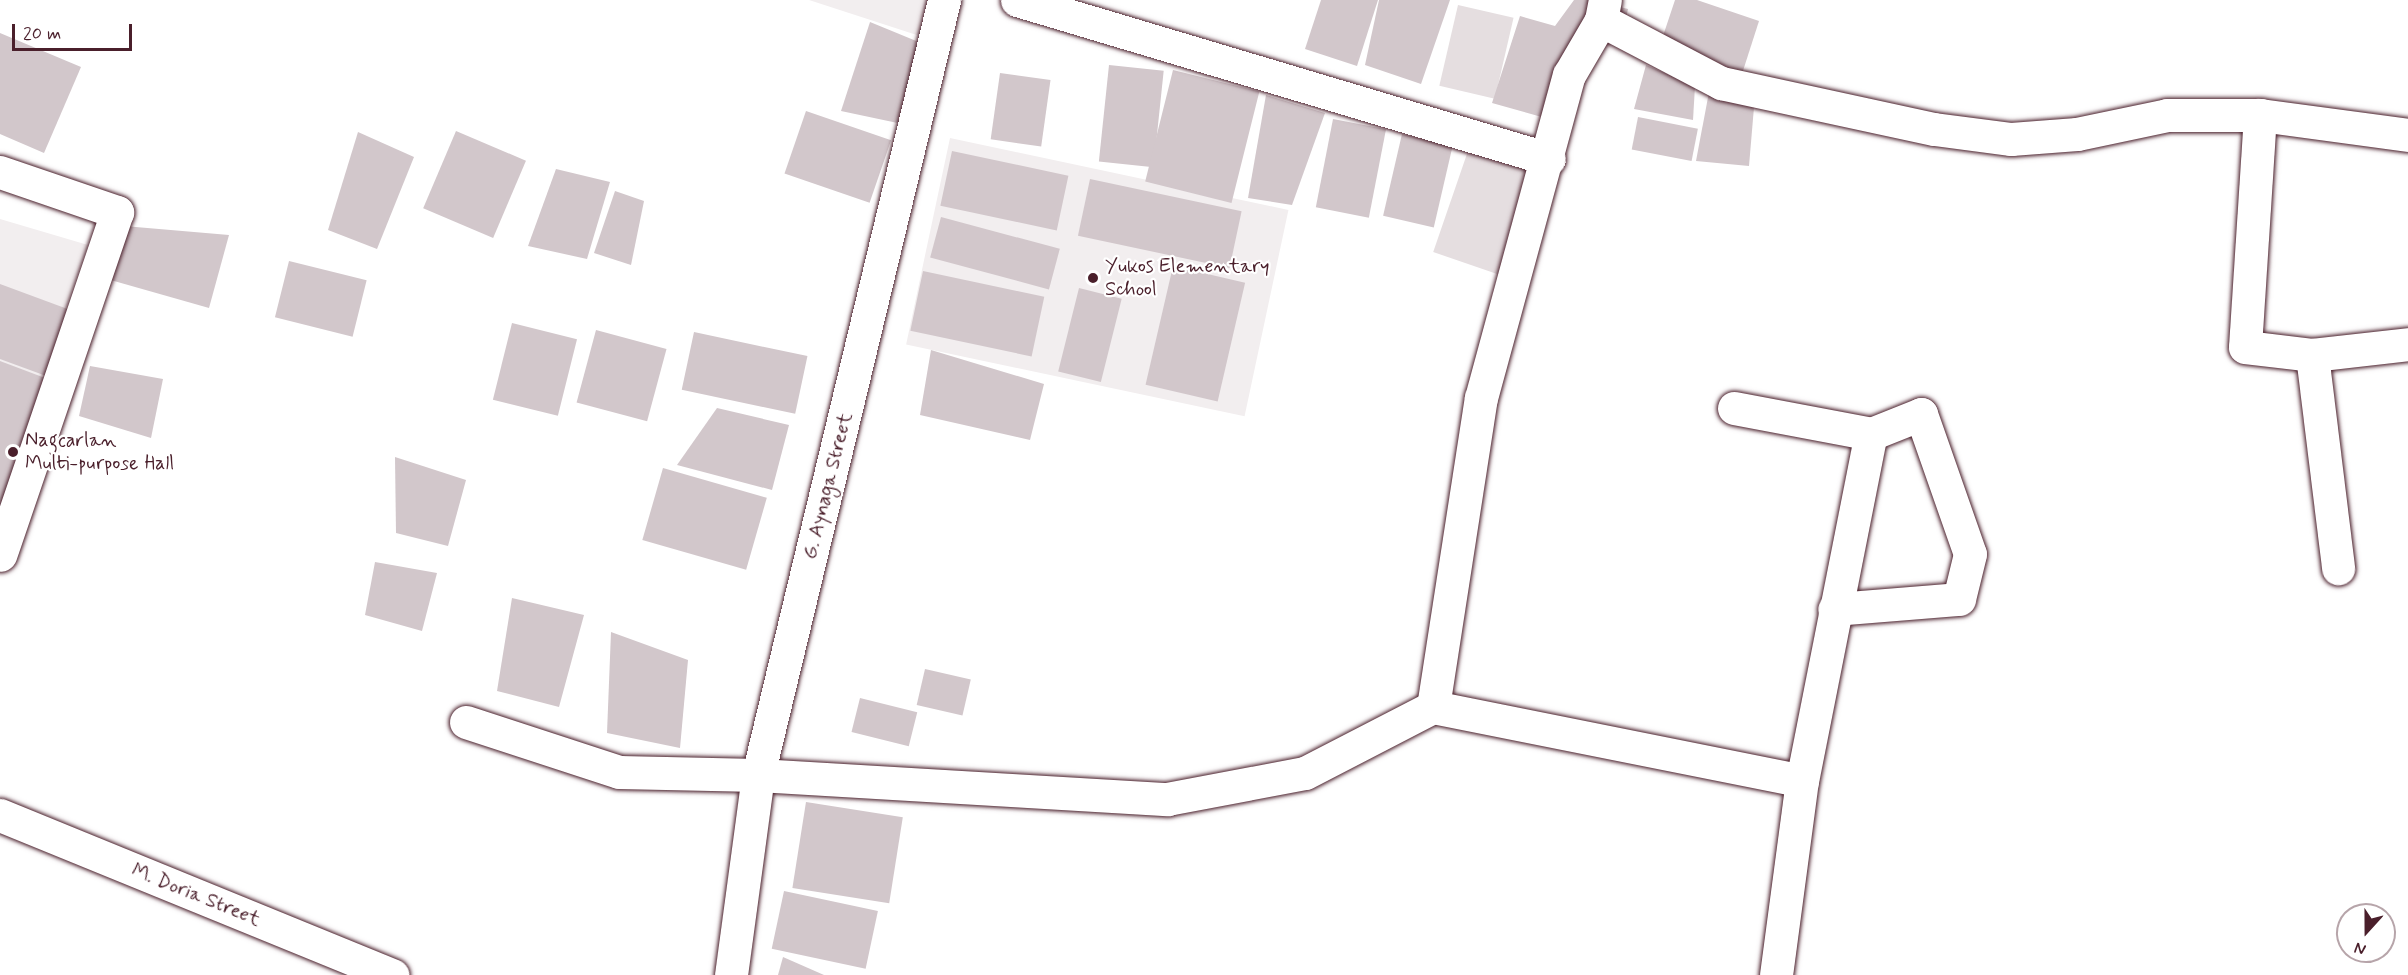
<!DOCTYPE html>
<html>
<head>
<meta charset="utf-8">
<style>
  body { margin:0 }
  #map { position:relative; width:2408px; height:975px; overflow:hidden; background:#fff; font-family:Mynerve,sans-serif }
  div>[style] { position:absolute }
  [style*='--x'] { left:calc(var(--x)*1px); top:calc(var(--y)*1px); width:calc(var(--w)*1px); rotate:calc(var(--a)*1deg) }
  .built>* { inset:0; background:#f2eeef; transform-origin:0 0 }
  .green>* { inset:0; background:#e5dee0; transform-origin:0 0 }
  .building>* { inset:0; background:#d2c7cb; transform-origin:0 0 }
  .roads { filter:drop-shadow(0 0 2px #4a1f2b) drop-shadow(0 0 2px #4a1f2b) }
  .street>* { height:33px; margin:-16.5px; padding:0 16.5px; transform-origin:16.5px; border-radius:16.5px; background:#fff }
  .secondary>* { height:33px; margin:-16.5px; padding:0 16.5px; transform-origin:16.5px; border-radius:16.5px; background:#fff }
  .dots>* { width:16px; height:16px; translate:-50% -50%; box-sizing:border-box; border:3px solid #fff; border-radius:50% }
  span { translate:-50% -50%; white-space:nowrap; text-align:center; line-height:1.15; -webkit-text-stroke:4.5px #fff; paint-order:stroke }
  .poi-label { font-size:20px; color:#4a1f2b }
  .left { translate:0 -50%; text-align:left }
  .street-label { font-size:20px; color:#4a1f2b }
  .north { position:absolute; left:2336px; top:903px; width:60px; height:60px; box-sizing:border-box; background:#fff; border:2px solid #b7a5aa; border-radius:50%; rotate:201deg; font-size:16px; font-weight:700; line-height:24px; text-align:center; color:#4a1f2b }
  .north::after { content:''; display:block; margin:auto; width:21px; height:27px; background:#4a1f2b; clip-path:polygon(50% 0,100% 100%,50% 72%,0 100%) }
  .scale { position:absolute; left:12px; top:24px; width:120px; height:27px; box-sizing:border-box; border:3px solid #4a1f2b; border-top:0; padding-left:8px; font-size:18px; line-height:21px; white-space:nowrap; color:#4a1f2b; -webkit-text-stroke:4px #fff; paint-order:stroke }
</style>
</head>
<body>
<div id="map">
  <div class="built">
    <i style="clip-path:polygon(809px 0,942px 0,926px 38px)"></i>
    <i style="left:950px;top:138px;width:346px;height:211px;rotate:12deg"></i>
    <i style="clip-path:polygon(0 219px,88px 245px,0 495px)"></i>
  </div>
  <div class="green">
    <i style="left:1458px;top:5px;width:57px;height:83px;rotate:13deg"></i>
    <i style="left:1469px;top:148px;width:73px;height:110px;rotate:19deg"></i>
  </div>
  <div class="building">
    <i style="clip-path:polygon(1321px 0,1378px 0,1357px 66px,1305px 49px)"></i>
    <i style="clip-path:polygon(1379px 0,1450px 0,1421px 84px,1365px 65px)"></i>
    <i style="clip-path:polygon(1574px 0,1593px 0,1628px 9px,1620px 45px,1589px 36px,1563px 123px,1492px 103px,1520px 16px,1555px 26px)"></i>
    <i style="clip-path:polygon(1675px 0,1697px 0,1759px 21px,1741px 77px,1659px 48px)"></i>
    <i style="clip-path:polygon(870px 22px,926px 45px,907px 125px,841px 111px)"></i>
    <i style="clip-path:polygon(0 33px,81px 67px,44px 153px,0 134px)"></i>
    <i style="left:1109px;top:65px;width:55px;height:97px;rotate:6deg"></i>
    <i style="clip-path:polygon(1646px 65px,1695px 86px,1693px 120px,1634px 109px)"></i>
    <i style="left:1173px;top:70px;width:89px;height:115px;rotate:14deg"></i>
    <i style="left:1000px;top:73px;width:51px;height:67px;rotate:8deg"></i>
    <i style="clip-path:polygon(1709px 92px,1754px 107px,1749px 166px,1696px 161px)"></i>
    <i style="clip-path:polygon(1266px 95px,1325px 113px,1292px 205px,1248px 198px)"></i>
    <i style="left:806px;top:111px;width:90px;height:66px;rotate:19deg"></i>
    <i style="left:1638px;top:117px;width:61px;height:33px;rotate:11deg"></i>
    <i style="left:1333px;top:119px;width:54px;height:90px;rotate:11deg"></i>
    <i style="left:456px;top:131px;width:76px;height:84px;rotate:23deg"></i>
    <i style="clip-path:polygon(358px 132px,414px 157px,377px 249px,328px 230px)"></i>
    <i style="left:1402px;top:134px;width:52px;height:84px;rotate:13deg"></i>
    <i style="left:952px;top:151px;width:119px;height:56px;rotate:12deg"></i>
    <i style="clip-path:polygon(556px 169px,610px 182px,587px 259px,528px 246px)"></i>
    <i style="left:1090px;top:179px;width:155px;height:58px;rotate:12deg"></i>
    <i style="clip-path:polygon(615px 191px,644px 201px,631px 265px,594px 253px)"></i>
    <i style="left:941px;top:217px;width:123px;height:42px;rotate:15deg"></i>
    <i style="clip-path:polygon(124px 226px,229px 235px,209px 308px,107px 279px)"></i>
    <i style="left:289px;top:261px;width:80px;height:58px;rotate:14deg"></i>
    <i style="left:1173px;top:266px;width:74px;height:122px;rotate:13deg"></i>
    <i style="left:923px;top:271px;width:124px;height:61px;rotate:12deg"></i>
    <i style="clip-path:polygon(0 284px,73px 311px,49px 377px,0 359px)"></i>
    <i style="left:1079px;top:288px;width:44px;height:86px;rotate:14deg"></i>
    <i style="left:512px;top:323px;width:67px;height:79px;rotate:14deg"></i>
    <i style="left:596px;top:330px;width:73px;height:75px;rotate:15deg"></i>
    <i style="left:694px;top:332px;width:116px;height:59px;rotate:12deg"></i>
    <i style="clip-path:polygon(931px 350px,1044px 384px,1030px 440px,920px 415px)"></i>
    <i style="clip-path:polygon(0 361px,53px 381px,0 523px)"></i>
    <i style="clip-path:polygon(90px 366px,163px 379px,151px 438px,79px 416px)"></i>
    <i style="clip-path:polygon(717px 408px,789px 425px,772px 490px,677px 465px)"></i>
    <i style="clip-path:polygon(395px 457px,466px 480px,448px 546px,396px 533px)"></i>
    <i style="left:663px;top:468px;width:108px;height:75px;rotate:16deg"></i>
    <i style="clip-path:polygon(375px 562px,437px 573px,422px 631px,365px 615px)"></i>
    <i style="clip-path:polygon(512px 598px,584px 615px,559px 707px,497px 691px)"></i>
    <i style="clip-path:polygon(611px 632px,688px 660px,680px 748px,607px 733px)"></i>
    <i style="left:925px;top:669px;width:47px;height:37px;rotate:13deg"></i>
    <i style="left:860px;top:698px;width:59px;height:35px;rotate:14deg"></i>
    <i style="left:806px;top:802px;width:98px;height:87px;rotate:9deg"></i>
    <i style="left:784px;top:891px;width:96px;height:59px;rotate:12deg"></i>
    <i style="clip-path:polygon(783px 957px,824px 975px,778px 975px)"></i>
  </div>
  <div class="roads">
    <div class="street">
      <i style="--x:1017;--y:0;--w:555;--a:16.64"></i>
      <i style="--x:1601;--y:20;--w:136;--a:27.7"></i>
      <i style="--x:1721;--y:83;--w:218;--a:12.2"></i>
      <i style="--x:1934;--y:129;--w:78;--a:7.4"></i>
      <i style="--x:2011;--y:139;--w:66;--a:-4.3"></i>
      <i style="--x:2077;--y:134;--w:92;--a:-11.9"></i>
      <i style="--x:2167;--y:115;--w:93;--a:0"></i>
      <i style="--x:2260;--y:115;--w:149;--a:7.7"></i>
      <i style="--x:2260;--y:115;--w:232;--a:93.7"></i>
      <i style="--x:2245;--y:347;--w:67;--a:6.8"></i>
      <i style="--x:2312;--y:355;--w:97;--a:-6.5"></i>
      <i style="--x:0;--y:172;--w:124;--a:18.9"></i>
      <i style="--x:117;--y:212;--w:362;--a:108.8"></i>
      <i style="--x:2312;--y:355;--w:215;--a:83"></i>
      <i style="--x:1734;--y:408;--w:139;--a:10.7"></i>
      <i style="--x:1871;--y:434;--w:54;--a:-21.8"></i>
      <i style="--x:1921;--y:414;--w:148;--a:70.7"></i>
      <i style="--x:1970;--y:554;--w:46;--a:103.7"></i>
      <i style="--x:1959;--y:599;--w:125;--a:175.4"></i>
      <i style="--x:1433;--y:707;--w:313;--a:-81.2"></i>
      <i style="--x:1481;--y:398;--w:335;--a:-74.8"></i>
      <i style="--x:1569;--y:75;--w:64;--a:-59.8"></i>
      <i style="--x:1601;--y:20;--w:20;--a:-79"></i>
      <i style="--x:466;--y:722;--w:161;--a:18.1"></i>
      <i style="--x:619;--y:772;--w:139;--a:1.2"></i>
      <i style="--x:758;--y:775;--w:410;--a:3.4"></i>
      <i style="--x:1167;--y:799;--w:140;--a:-10.7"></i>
      <i style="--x:1305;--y:773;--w:144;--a:-27.3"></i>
      <i style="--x:1433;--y:707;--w:376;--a:11.3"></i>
      <i style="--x:731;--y:975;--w:202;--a:-82.3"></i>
      <i style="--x:758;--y:775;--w:797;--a:-76.5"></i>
      <i style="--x:1776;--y:975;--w:196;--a:-82.4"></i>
      <i style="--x:1802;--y:781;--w:354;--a:-78.8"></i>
    </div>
    <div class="secondary">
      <i style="--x:0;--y:815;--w:424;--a:22.2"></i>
    </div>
  </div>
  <div class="dots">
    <i style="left:1093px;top:278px;background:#4a1f2b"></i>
    <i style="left:13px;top:452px;background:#4a1f2b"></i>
  </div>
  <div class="poi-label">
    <span class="left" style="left:1105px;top:278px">Yukos Elementary<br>School</span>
    <span class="left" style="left:25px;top:452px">Nagcarlan<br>Multi-purpose Hall</span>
  </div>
  <div class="street-label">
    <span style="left:828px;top:486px;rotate:-76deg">G. Aynaga Street</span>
    <span style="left:196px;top:895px;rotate:22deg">M. Doria Street</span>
  </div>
  <div class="north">N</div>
  <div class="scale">20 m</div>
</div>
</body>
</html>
